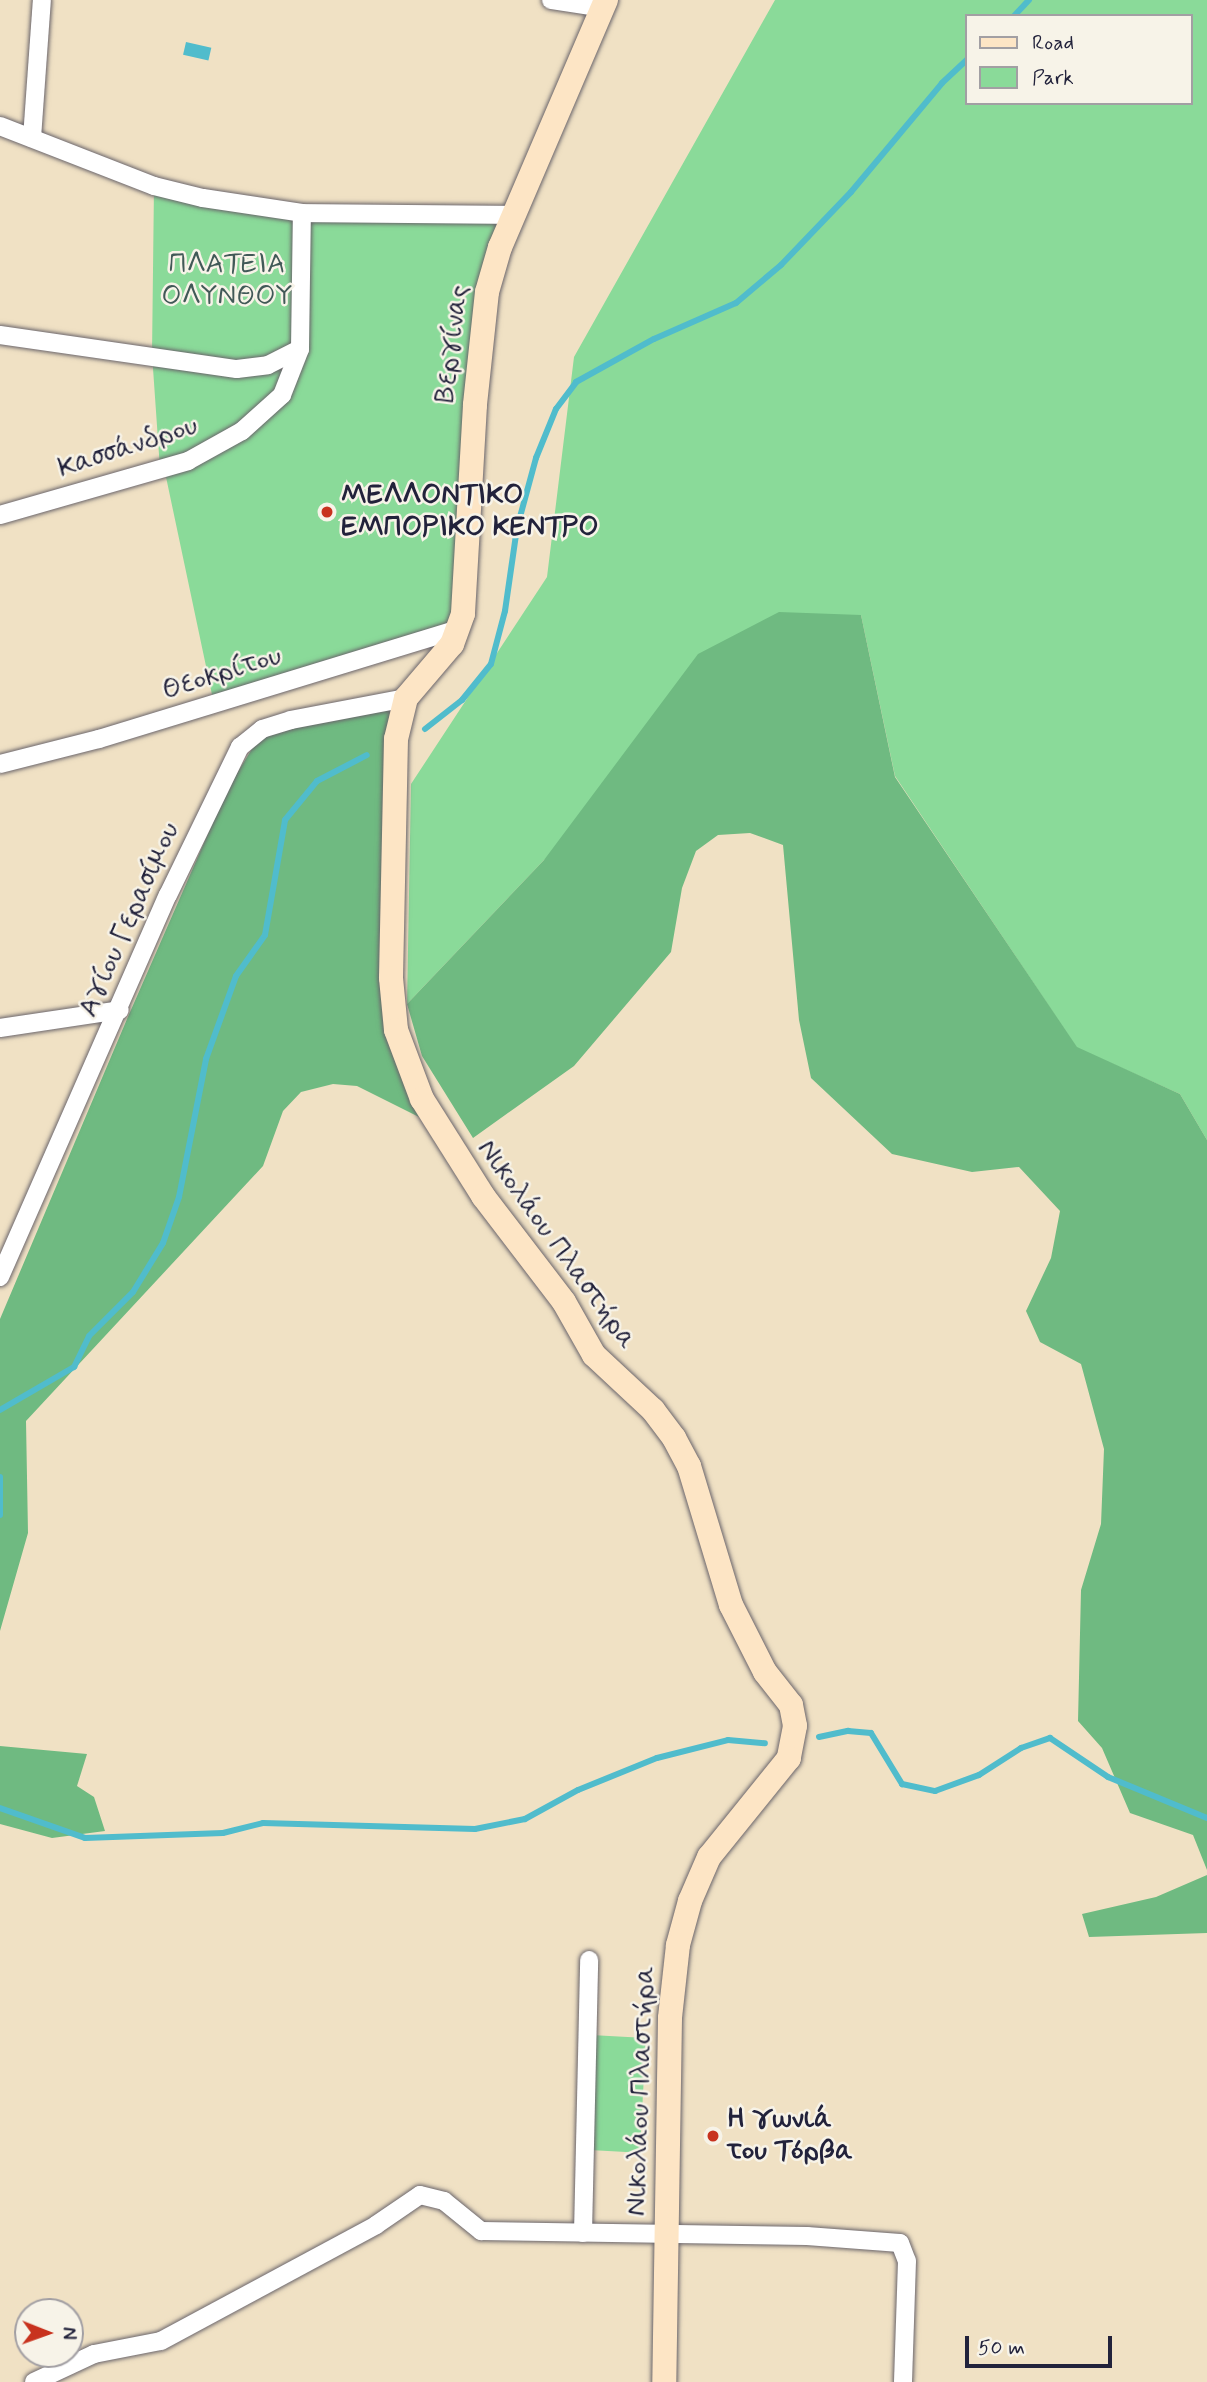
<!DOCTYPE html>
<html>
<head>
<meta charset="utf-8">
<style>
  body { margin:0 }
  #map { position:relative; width:1207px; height:2382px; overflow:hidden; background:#f0e1c4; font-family:Mynerve,sans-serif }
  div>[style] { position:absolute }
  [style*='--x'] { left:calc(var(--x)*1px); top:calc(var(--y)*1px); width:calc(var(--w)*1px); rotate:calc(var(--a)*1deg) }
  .green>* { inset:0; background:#8ada99; transform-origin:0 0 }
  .forest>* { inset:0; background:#6fba81 }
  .water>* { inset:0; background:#50bccc; transform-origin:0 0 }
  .stream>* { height:6px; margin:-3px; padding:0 3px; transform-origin:3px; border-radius:3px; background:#50bccc }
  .roads { filter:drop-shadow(0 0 2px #6a656b) drop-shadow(0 0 2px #6a656b) }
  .street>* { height:18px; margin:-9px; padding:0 9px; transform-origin:9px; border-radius:9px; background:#fff }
  .secondary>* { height:24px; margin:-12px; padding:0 12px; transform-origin:12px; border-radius:12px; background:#fde5c5 }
  .dots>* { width:19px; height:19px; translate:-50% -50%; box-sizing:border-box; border:4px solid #f7f3e8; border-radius:50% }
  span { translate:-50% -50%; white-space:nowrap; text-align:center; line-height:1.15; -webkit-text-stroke:5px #f7f3e8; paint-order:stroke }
  .park-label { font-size:28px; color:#415957 }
  .street-label { font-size:28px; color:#22223b }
  .poi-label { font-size:28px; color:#22223b; font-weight:700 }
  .left { translate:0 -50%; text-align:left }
  .legend { position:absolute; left:965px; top:14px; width:228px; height:91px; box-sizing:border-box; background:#f7f3e8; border:2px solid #a29fa3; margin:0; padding:9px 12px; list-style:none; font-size:21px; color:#22223b }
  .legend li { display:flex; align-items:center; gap:14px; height:35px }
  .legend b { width:35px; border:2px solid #a29fa3 }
  .north { position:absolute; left:14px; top:2298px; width:70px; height:70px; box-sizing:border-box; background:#f7f3e8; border:2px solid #a29fa3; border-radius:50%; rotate:91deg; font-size:19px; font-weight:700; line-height:28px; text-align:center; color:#22223b }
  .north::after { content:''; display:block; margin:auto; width:24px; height:32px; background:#c8321e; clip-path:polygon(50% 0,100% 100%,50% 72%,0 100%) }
  .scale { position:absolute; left:965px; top:2336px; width:147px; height:32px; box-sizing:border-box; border:4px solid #22223b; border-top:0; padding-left:9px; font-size:21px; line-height:24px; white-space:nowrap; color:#22223b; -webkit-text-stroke:5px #f7f3e8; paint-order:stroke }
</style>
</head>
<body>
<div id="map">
  <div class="green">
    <i style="clip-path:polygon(evenodd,775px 0,1207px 0,1207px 1140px,1180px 1094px,1077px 1048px,895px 776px,861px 615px,544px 860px,407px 1004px,411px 784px,547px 577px,574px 357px,775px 0,967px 16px,1191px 16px,1191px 103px,967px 103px,967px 16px)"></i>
    <i style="clip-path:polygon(154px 186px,310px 214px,514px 215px,493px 255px,458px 629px,214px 704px,166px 477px,244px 438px,160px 469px,152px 354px)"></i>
    <i style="left:591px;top:2035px;width:55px;height:115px;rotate:3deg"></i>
  </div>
  <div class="forest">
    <i style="clip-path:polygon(779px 612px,861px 615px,895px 777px,1077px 1047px,1180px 1094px,1207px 1140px,1207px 1870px,1193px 1835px,1130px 1813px,1102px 1748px,1078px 1721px,1081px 1590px,1101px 1524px,1104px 1449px,1081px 1364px,1040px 1342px,1026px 1311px,1051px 1258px,1060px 1211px,1019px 1167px,972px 1172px,892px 1154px,811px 1078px,799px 1020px,783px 845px,750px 833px,718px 835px,696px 851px,682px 888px,671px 952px,574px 1066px,473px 1138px,422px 1056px,407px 1004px,544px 860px,698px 654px)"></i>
    <i style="clip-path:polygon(390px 710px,386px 776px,387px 1019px,421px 1118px,357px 1086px,333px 1084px,301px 1092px,283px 1111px,263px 1166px,26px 1421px,28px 1533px,0 1631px,0 1319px,127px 1019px,228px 788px,258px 739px,311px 721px)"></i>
    <i style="clip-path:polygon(0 1746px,87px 1754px,77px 1786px,94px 1797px,105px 1831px,52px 1838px,0 1824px)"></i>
    <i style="clip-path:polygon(1207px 1875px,1207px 1933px,1089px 1937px,1082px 1914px,1156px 1897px)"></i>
  </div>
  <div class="water">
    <i style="left:186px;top:42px;width:26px;height:13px;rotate:13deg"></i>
  </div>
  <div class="stream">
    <i style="--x:1014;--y:16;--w:22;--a:-47"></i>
    <i style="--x:425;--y:729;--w:47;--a:-38.1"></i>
    <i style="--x:462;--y:700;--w:46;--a:-51.1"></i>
    <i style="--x:491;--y:664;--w:55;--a:-75.2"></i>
    <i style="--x:505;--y:611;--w:84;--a:-81.8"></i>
    <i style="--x:517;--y:528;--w:73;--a:-74.8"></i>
    <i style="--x:536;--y:458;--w:53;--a:-67.8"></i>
    <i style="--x:556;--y:409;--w:34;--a:-53"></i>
    <i style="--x:576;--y:382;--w:89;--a:-28.9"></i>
    <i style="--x:654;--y:339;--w:90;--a:-23.7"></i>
    <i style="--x:736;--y:303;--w:59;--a:-40.2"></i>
    <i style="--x:781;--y:265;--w:101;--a:-46.2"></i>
    <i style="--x:851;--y:192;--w:142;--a:-50.1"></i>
    <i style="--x:942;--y:83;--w:34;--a:-43"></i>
    <i style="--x:0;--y:1410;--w:86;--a:-30.2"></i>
    <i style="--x:74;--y:1367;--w:34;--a:-64"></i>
    <i style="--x:89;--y:1336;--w:62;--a:-45"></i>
    <i style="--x:133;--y:1292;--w:57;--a:-58.5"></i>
    <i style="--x:163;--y:1243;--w:49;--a:-70.8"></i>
    <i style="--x:179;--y:1197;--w:141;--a:-78.9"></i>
    <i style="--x:206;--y:1059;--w:88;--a:-70.1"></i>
    <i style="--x:236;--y:976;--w:50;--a:-54.7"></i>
    <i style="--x:265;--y:935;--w:117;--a:-80.1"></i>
    <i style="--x:285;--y:820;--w:50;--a:-50.6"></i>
    <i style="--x:317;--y:781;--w:56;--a:-27.5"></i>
    <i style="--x:0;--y:1477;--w:38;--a:90"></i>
    <i style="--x:819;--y:1737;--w:30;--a:-12"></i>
    <i style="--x:848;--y:1731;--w:23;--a:5"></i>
    <i style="--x:871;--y:1733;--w:60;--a:58.7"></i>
    <i style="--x:902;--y:1784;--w:34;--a:12"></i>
    <i style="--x:935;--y:1791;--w:47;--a:-20"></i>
    <i style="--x:979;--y:1775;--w:50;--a:-32.7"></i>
    <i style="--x:1021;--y:1748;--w:31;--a:-19"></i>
    <i style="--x:1050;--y:1738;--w:70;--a:33.9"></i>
    <i style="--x:1108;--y:1777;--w:107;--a:22.5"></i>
    <i style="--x:0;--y:1808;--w:90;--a:19.4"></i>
    <i style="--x:85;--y:1838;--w:138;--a:-2.1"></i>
    <i style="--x:223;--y:1833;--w:41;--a:-14"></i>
    <i style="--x:263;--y:1823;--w:212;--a:1.6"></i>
    <i style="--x:475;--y:1829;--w:51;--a:-11.3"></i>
    <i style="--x:525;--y:1819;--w:60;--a:-28.7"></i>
    <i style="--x:578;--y:1790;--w:85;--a:-22.1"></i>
    <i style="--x:657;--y:1758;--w:73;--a:-14.2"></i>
    <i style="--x:728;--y:1740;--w:37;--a:5"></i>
  </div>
  <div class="roads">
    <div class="street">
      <i style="--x:551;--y:0;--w:53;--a:8.7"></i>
      <i style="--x:0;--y:126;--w:165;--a:21.3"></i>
      <i style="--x:154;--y:186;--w:50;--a:13.8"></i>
      <i style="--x:203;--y:198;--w:100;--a:8.6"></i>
      <i style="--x:302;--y:213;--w:212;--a:0.5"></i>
      <i style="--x:32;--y:138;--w:138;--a:-85.9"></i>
      <i style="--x:0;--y:335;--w:239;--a:8.2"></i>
      <i style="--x:237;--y:369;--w:31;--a:-7"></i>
      <i style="--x:268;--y:365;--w:36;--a:-27"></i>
      <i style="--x:0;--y:515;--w:196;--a:-16"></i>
      <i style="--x:188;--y:461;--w:62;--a:-29.1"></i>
      <i style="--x:242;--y:431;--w:54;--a:-42"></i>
      <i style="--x:282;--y:395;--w:49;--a:-68.6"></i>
      <i style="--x:300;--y:349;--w:136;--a:-89.2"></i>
      <i style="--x:0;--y:764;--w:102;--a:-14.2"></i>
      <i style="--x:99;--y:739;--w:375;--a:-17"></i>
      <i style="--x:0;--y:1028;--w:121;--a:-8.5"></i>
      <i style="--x:0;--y:1277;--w:417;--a:-66.3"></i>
      <i style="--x:168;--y:895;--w:165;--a:-64.1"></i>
      <i style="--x:240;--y:747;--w:28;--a:-39"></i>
      <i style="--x:262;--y:729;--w:30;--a:-17"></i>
      <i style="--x:291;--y:720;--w:117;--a:-10.8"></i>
      <i style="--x:583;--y:2233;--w:273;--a:-88.7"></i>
      <i style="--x:34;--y:2382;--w:66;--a:-25"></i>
      <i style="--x:94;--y:2354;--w:68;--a:-11"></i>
      <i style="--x:161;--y:2341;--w:244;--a:-28.3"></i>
      <i style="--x:376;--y:2225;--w:53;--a:-34.3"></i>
      <i style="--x:420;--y:2195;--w:25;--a:14"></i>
      <i style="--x:444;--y:2201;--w:48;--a:39"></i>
      <i style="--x:481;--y:2231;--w:326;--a:0.9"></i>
      <i style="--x:807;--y:2236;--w:93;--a:4.3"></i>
      <i style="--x:900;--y:2243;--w:19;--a:69"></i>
      <i style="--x:907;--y:2261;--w:121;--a:91.9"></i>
    </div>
    <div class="secondary">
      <i style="--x:606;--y:0;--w:269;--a:113.2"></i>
      <i style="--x:500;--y:247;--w:47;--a:106.1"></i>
      <i style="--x:487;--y:292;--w:114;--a:96.1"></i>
      <i style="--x:475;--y:405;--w:209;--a:93.3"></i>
      <i style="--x:463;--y:614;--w:32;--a:110"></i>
      <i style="--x:452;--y:644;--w:71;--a:130.4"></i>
      <i style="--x:406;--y:698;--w:42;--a:103.7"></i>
      <i style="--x:396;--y:739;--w:239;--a:91.2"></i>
      <i style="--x:391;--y:978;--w:52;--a:84.5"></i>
      <i style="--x:396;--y:1030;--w:74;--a:69.4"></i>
      <i style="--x:422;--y:1099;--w:115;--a:57.8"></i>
      <i style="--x:483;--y:1196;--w:133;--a:52.6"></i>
      <i style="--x:564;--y:1302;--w:61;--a:60.5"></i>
      <i style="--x:594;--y:1355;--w:81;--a:43"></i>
      <i style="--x:653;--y:1410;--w:35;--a:53"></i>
      <i style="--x:674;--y:1438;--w:32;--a:62"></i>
      <i style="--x:689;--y:1466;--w:145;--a:73.2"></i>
      <i style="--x:731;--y:1605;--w:75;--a:63.1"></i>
      <i style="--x:765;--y:1672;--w:42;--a:51.8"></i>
      <i style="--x:791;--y:1705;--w:21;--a:79"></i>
      <i style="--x:795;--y:1726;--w:33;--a:101"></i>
      <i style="--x:789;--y:1758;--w:127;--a:128.9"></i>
      <i style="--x:709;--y:1857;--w:48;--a:113.4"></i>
      <i style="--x:690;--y:1901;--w:46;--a:105.3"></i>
      <i style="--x:678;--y:1945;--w:73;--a:96.3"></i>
      <i style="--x:670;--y:2018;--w:364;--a:90.9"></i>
    </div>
  </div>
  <div class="dots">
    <i style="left:327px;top:512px;background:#c8321e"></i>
    <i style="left:713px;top:2136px;background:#c8321e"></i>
  </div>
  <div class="park-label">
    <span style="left:227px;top:281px">ΠΛΑΤΕΙΑ<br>ΟΛΥΝΘΟΥ</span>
  </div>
  <div class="street-label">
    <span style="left:453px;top:344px;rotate:-83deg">Βεργίνας</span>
    <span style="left:128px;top:448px;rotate:-18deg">Κασσάνδρου</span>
    <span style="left:222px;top:674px;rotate:-17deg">Θεοκρίτου</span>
    <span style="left:130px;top:920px;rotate:-66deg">Αγίου Γερασίμου</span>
    <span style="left:556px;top:1245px;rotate:54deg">Νικολάου Πλαστήρα</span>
    <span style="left:642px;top:2091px;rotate:-88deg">Νικολάου Πλαστήρα</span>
  </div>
  <div class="poi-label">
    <span class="left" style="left:341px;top:512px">ΜΕΛΛΟΝΤΙΚΟ<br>ΕΜΠΟΡΙΚΟ ΚΕΝΤΡΟ</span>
    <span class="left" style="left:727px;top:2136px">Η γωνιά<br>του Τόρβα</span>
  </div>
  <ul class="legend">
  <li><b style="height:9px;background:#fde5c5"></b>Road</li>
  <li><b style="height:19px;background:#8ada99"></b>Park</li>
  </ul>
  <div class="north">N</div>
  <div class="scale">50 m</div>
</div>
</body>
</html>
